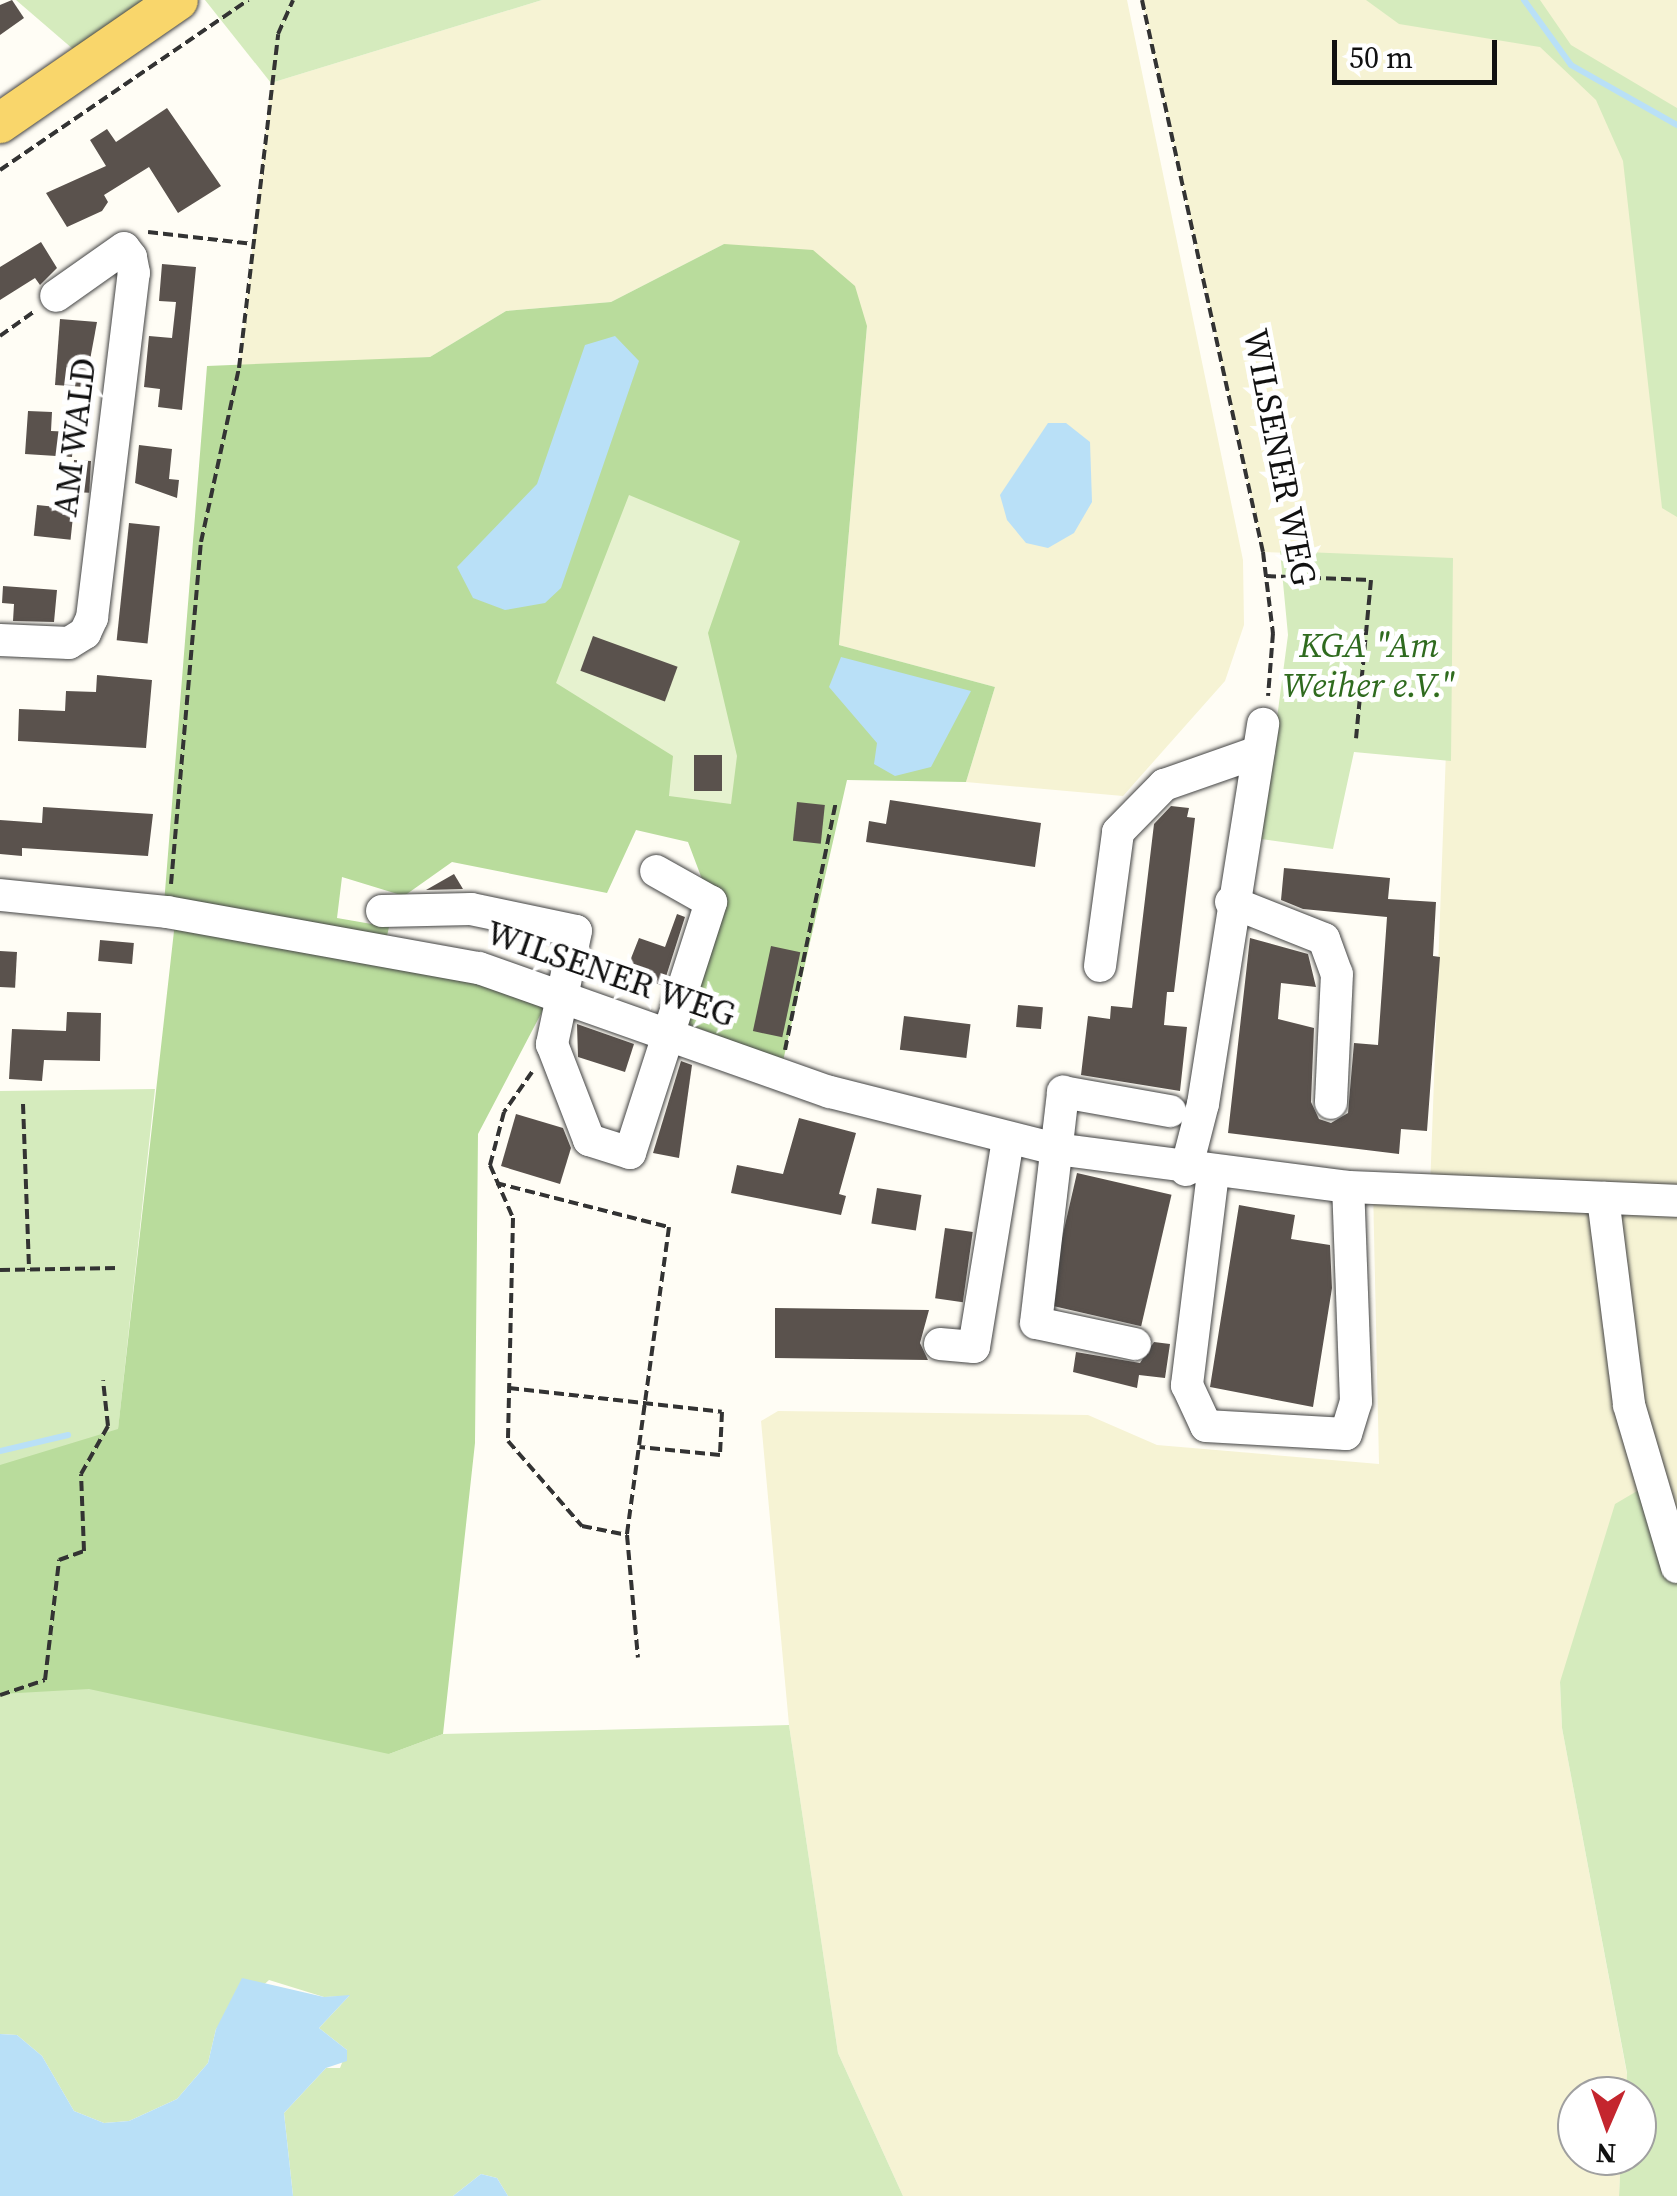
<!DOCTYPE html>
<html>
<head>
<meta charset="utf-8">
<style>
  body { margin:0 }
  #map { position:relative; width:1677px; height:2196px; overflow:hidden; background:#fffdf5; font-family:"Source Serif 4",serif }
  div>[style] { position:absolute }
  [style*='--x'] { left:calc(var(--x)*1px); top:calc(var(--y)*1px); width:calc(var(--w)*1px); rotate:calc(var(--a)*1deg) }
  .farmland>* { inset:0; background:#f6f3d4 }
  .green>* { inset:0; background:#d5ebbd }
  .forest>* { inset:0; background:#b9dc9c }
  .pitch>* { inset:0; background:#e6f2cf }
  .water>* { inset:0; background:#b9e0f7 }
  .stream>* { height:6px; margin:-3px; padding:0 3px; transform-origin:3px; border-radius:3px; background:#b9e0f7 }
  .building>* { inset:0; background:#5a524d; transform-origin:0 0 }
  .path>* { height:4px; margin-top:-2px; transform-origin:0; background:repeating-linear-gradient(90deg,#333 0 10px,transparent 0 15px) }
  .roads { filter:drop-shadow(0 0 2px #444) drop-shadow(0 0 2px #444) }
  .minor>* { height:32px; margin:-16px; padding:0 16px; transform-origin:16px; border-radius:16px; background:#fff }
  .major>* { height:40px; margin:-20px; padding:0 20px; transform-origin:20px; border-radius:20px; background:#f9d66b }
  span { translate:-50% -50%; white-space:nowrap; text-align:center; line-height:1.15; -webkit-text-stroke:10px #fff; paint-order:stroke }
  .street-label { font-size:35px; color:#111 }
  .park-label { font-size:35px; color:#2f6b1f; font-style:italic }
  .north { position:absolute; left:1557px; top:2076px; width:100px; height:100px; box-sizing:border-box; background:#fff; border:2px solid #a0a0a0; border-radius:50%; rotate:182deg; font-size:28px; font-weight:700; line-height:40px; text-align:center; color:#111 }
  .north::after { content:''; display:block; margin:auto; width:35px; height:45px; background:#c4262e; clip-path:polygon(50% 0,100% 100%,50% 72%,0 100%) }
  .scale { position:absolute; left:1332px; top:40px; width:165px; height:45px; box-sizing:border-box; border:5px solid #111; border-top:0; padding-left:12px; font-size:30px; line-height:35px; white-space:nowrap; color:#111; -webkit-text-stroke:8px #fff; paint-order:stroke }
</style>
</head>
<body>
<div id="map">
  <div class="farmland">
    <i style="clip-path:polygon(542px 0,1127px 0,1243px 560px,1244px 625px,1225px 681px,1123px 796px,966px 782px,995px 687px,839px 645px,867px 326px,724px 244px,611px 302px,506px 311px,430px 357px,239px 368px,271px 83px)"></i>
    <i style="clip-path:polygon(1142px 0,1677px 0,1677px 1567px,1560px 1682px,1562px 1728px,1627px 2074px,1626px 2096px,1577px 2096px,1577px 2156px,1621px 2156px,1619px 2196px,903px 2196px,838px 2053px,789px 1725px,761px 1421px,778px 1411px,1088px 1415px,1157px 1445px,1379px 1464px,1373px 1187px,1430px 1189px,1453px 559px,1263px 552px)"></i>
  </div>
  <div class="green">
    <i style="clip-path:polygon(16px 0,178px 0,88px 62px)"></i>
    <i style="clip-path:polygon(205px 0,542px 0,271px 83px)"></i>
    <i style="clip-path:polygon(1366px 0,1540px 0,1571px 45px,1677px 108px,1677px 517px,1662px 508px,1623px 161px,1596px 100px,1540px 47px,1399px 24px)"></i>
    <i style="clip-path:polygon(1280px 551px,1453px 558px,1451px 761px,1354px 752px,1333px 849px,1261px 839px,1288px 635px)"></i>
    <i style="clip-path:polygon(155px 1089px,118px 1430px,389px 1754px,443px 1734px,789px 1725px,838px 2053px,903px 2196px,508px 2196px,497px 2178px,481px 2174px,453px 2196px,293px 2196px,284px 2113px,326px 2068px,340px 2068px,347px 2050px,319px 2028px,349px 1996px,324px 1997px,269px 1980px,216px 2029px,208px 2063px,177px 2099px,129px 2121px,104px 2123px,74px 2111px,42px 2056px,17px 2035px,0 2034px,0 1091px)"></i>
    <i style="clip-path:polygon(1649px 1484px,1677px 1567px,1677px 2196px,1619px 2196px,1621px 2156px,1637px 2156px,1637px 2096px,1626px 2096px,1627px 2073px,1562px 1728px,1560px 1682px,1615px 1504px)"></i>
  </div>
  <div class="forest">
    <i style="clip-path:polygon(724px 244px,813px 250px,855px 286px,867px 326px,839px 645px,995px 687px,966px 782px,847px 780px,783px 1061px,675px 1019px,711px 903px,688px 842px,636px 830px,607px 893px,452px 862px,404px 896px,342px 877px,337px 918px,389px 927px,381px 963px,476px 983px,544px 1008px,478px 1134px,475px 1443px,443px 1734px,389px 1754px,89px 1689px,0 1694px,0 1465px,118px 1429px,174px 931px,164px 904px,207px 366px,430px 357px,506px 311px,611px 302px)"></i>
  </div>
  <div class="pitch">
    <i style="clip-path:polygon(629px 495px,740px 541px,708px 633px,737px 756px,731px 804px,669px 796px,673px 756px,556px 683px)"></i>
  </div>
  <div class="water">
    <i style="clip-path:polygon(615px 336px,639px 361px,561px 588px,545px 603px,505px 610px,473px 598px,457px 567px,537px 484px,585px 345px)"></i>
    <i style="clip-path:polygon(1048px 423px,1066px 423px,1090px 442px,1092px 502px,1074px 533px,1048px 548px,1026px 543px,1007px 520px,1000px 495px)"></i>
    <i style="clip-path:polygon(841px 657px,971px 691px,931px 767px,895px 776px,874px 764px,877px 743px,829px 687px)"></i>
    <i style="clip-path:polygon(242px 1978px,324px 1997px,350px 1995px,319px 2028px,347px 2050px,347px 2061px,326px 2068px,284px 2113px,293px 2196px,0 2196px,0 2034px,17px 2035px,42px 2056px,74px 2111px,104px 2123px,129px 2121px,177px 2099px,208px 2063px,216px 2029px)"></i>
    <i style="clip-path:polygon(481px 2174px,497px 2178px,508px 2196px,453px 2196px)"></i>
  </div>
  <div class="stream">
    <i style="--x:1524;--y:0;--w:80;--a:54.1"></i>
    <i style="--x:1571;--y:65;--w:122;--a:29.5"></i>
    <i style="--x:0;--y:1451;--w:70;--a:-13.2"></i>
  </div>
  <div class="building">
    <i style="clip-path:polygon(12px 0,24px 18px,0 35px,0 5px)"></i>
    <i style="clip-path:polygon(167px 108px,221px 186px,178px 213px,149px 167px,104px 195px,108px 202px,102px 211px,67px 227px,46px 193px,106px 166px,90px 140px,107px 129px,116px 142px)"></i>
    <i style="clip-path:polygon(41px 242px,57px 268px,40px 285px,35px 278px,0 300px,0 267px)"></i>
    <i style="clip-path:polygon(162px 264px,196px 267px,182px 410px,158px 407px,160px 389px,144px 387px,149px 336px,172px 338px,176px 302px,159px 301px)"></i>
    <i style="clip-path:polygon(60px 319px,97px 322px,85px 387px,55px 385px)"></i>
    <i style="clip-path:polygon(28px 411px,52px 412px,51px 431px,74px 432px,72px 457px,25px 454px)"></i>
    <i style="clip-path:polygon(139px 445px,172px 449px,169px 479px,179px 480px,177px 498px,135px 483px)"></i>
    <i style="left:74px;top:460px;width:17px;height:32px;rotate:3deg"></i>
    <i style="left:37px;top:505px;width:37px;height:31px;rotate:6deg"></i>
    <i style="left:129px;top:523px;width:31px;height:118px;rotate:6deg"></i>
    <i style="clip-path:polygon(3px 586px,57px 590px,54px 622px,13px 621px,14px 604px,2px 603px)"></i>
    <i style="left:593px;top:636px;width:90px;height:37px;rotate:20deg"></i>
    <i style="clip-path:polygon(97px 675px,152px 680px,146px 748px,18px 741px,19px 709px,65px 711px,66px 691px,96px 692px)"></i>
    <i style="left:694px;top:755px;width:28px;height:36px"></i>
    <i style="clip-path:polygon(890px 800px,1041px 823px,1035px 867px,866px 842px,869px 821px,886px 824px)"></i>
    <i style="left:797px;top:802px;width:28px;height:39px;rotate:6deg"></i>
    <i style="clip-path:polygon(1171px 806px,1189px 808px,1187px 817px,1195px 818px,1174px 992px,1167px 992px,1164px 1025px,1187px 1027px,1180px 1091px,1081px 1075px,1088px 1016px,1110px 1019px,1111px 1006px,1132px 1008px,1154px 824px)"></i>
    <i style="clip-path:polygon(43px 807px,153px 814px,148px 856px,22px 848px,22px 856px,0 854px,0 820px,42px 823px)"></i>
    <i style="clip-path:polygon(1284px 868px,1390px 878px,1388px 899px,1436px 902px,1433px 956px,1440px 957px,1427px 1131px,1401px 1129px,1399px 1154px,1228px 1133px,1250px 938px,1308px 954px,1316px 987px,1281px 983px,1278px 1019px,1314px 1028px,1311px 1102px,1319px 1119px,1331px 1123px,1348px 1113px,1354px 1043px,1378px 1045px,1387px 917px,1303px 909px,1281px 900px)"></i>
    <i style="clip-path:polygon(454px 874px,463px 889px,426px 890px)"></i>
    <i style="clip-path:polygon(677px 914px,685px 917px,663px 986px,626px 971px,639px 938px,665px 947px)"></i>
    <i style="left:100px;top:940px;width:34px;height:21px;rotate:5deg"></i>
    <i style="left:771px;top:946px;width:30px;height:87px;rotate:12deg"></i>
    <i style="left:0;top:951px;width:17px;height:36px;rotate:3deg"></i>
    <i style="left:1018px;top:1005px;width:25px;height:22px;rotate:5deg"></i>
    <i style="clip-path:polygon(67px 1012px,101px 1013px,100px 1061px,44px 1060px,42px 1081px,9px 1079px,12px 1029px,66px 1031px)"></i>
    <i style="left:904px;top:1016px;width:67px;height:34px;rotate:7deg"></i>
    <i style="clip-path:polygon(577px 1024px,634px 1044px,625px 1072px,578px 1057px)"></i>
    <i style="clip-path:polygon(681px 1061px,692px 1065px,679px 1158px,653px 1153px)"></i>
    <i style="clip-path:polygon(516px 1114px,563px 1128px,571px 1148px,560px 1184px,501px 1166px)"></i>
    <i style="clip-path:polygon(799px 1118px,856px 1133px,839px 1194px,846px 1196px,841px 1215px,731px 1193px,737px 1165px,783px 1174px)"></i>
    <i style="left:1077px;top:1173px;width:97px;height:135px;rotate:13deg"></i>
    <i style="left:877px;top:1188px;width:45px;height:36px;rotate:9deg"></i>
    <i style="clip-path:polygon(1239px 1205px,1295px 1215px,1291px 1239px,1330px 1245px,1332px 1288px,1313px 1407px,1210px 1387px)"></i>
    <i style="left:945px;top:1228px;width:28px;height:71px;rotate:8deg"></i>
    <i style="clip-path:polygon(775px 1308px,929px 1310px,920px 1343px,928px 1360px,775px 1358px)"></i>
    <i style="clip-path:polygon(1154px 1342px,1170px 1344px,1165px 1378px,1139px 1375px,1137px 1388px,1073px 1372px,1076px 1352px,1140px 1363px)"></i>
  </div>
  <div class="path">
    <i style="--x:1142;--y:0;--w:565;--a:77.64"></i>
    <i style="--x:1263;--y:552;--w:82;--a:83"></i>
    <i style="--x:1273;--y:633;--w:63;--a:94.5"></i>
    <i style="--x:0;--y:170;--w:301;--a:-34.4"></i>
    <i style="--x:148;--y:232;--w:106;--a:6.5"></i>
    <i style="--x:0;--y:336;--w:44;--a:-35.8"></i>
    <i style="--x:1266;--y:576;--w:105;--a:2.2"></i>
    <i style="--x:1371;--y:580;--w:159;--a:95.4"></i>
    <i style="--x:171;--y:884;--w:343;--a:-85"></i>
    <i style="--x:201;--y:542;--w:178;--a:-77.7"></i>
    <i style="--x:239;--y:368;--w:336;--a:-83.3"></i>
    <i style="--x:278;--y:34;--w:37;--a:-66"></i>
    <i style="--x:785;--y:1050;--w:253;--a:-78.4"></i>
    <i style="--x:532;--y:1072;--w:49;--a:125"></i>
    <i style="--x:504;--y:1112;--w:55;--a:104.8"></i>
    <i style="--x:490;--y:1165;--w:58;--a:66.5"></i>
    <i style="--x:513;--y:1218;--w:223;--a:91.3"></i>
    <i style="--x:508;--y:1441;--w:113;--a:49"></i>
    <i style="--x:582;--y:1526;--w:46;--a:11.3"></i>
    <i style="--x:627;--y:1535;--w:123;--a:84.9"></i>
    <i style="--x:23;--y:1104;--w:166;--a:87.9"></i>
    <i style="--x:496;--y:1183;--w:179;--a:14.3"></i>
    <i style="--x:669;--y:1227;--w:311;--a:97.8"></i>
    <i style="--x:0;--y:1270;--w:118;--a:-1"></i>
    <i style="--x:509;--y:1388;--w:214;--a:6.4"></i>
    <i style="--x:722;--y:1412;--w:43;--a:92.7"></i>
    <i style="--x:720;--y:1455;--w:81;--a:-174.4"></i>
    <i style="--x:0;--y:1695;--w:47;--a:-18.4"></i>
    <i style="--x:45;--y:1680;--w:121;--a:-83.3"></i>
    <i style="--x:59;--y:1560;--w:27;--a:-20"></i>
    <i style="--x:84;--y:1551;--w:77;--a:-92.2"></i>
    <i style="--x:81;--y:1474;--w:55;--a:-60.6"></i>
    <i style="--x:108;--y:1426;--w:46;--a:-96.2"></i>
  </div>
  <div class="roads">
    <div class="minor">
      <i style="--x:0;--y:640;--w:69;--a:2.5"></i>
      <i style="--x:69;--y:643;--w:19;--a:-32"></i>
      <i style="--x:85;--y:633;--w:17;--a:-65"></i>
      <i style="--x:92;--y:618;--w:348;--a:-83.1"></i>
      <i style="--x:134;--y:273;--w:16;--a:-101"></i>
      <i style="--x:131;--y:257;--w:11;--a:-128"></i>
      <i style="--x:124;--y:248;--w:83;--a:144.8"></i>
      <i style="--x:0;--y:895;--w:168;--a:5.8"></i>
      <i style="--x:167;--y:912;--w:317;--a:10.2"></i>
      <i style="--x:479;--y:968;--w:372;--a:19.5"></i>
      <i style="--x:830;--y:1092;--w:233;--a:14.2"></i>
      <i style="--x:1056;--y:1149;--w:294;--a:7.4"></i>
      <i style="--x:1348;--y:1187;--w:329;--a:2.4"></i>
      <i style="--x:1231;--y:902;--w:100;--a:21.7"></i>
      <i style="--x:1324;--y:939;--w:37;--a:70"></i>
      <i style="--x:1337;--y:974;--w:129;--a:92.7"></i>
      <i style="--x:382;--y:911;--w:89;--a:-1.3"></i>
      <i style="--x:471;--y:909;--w:107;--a:11.8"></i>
      <i style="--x:576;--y:931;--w:116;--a:102"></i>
      <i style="--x:552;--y:1044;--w:103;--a:68.9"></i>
      <i style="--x:589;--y:1140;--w:43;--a:17.6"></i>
      <i style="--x:630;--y:1153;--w:264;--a:-72.1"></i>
      <i style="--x:711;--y:902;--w:63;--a:-150.6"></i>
      <i style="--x:1100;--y:966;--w:135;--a:-82.3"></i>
      <i style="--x:1118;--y:832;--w:66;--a:-45.6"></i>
      <i style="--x:1164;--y:785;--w:100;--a:-19.3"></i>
      <i style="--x:1186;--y:1170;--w:68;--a:-75.6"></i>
      <i style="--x:1203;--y:1104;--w:385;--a:-81"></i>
      <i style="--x:1213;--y:1173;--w:214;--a:97"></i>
      <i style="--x:1187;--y:1385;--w:45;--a:65.1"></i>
      <i style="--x:1206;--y:1426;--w:140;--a:3.3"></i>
      <i style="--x:1346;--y:1434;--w:34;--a:-73"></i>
      <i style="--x:1356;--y:1402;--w:215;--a:-92.1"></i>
      <i style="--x:1603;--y:1198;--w:209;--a:82.8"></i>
      <i style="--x:1629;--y:1405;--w:169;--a:73.5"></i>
      <i style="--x:940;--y:1344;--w:34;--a:5"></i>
      <i style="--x:974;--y:1347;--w:211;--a:-80.7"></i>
      <i style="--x:1135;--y:1344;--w:101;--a:-168"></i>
      <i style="--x:1036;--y:1323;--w:233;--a:-83.3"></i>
      <i style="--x:1063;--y:1092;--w:109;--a:10.1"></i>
    </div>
    <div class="major">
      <i style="--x:0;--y:123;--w:216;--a:-34.6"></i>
    </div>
  </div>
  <div class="street-label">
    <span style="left:74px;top:437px;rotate:-83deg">AM WALD</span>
    <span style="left:1280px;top:457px;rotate:79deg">WILSENER WEG</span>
    <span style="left:611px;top:973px;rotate:19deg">WILSENER WEG</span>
  </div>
  <div class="park-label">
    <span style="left:1369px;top:665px">KGA "Am<br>Weiher e.V."</span>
  </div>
  <div class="north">N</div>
  <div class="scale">50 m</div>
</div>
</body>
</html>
